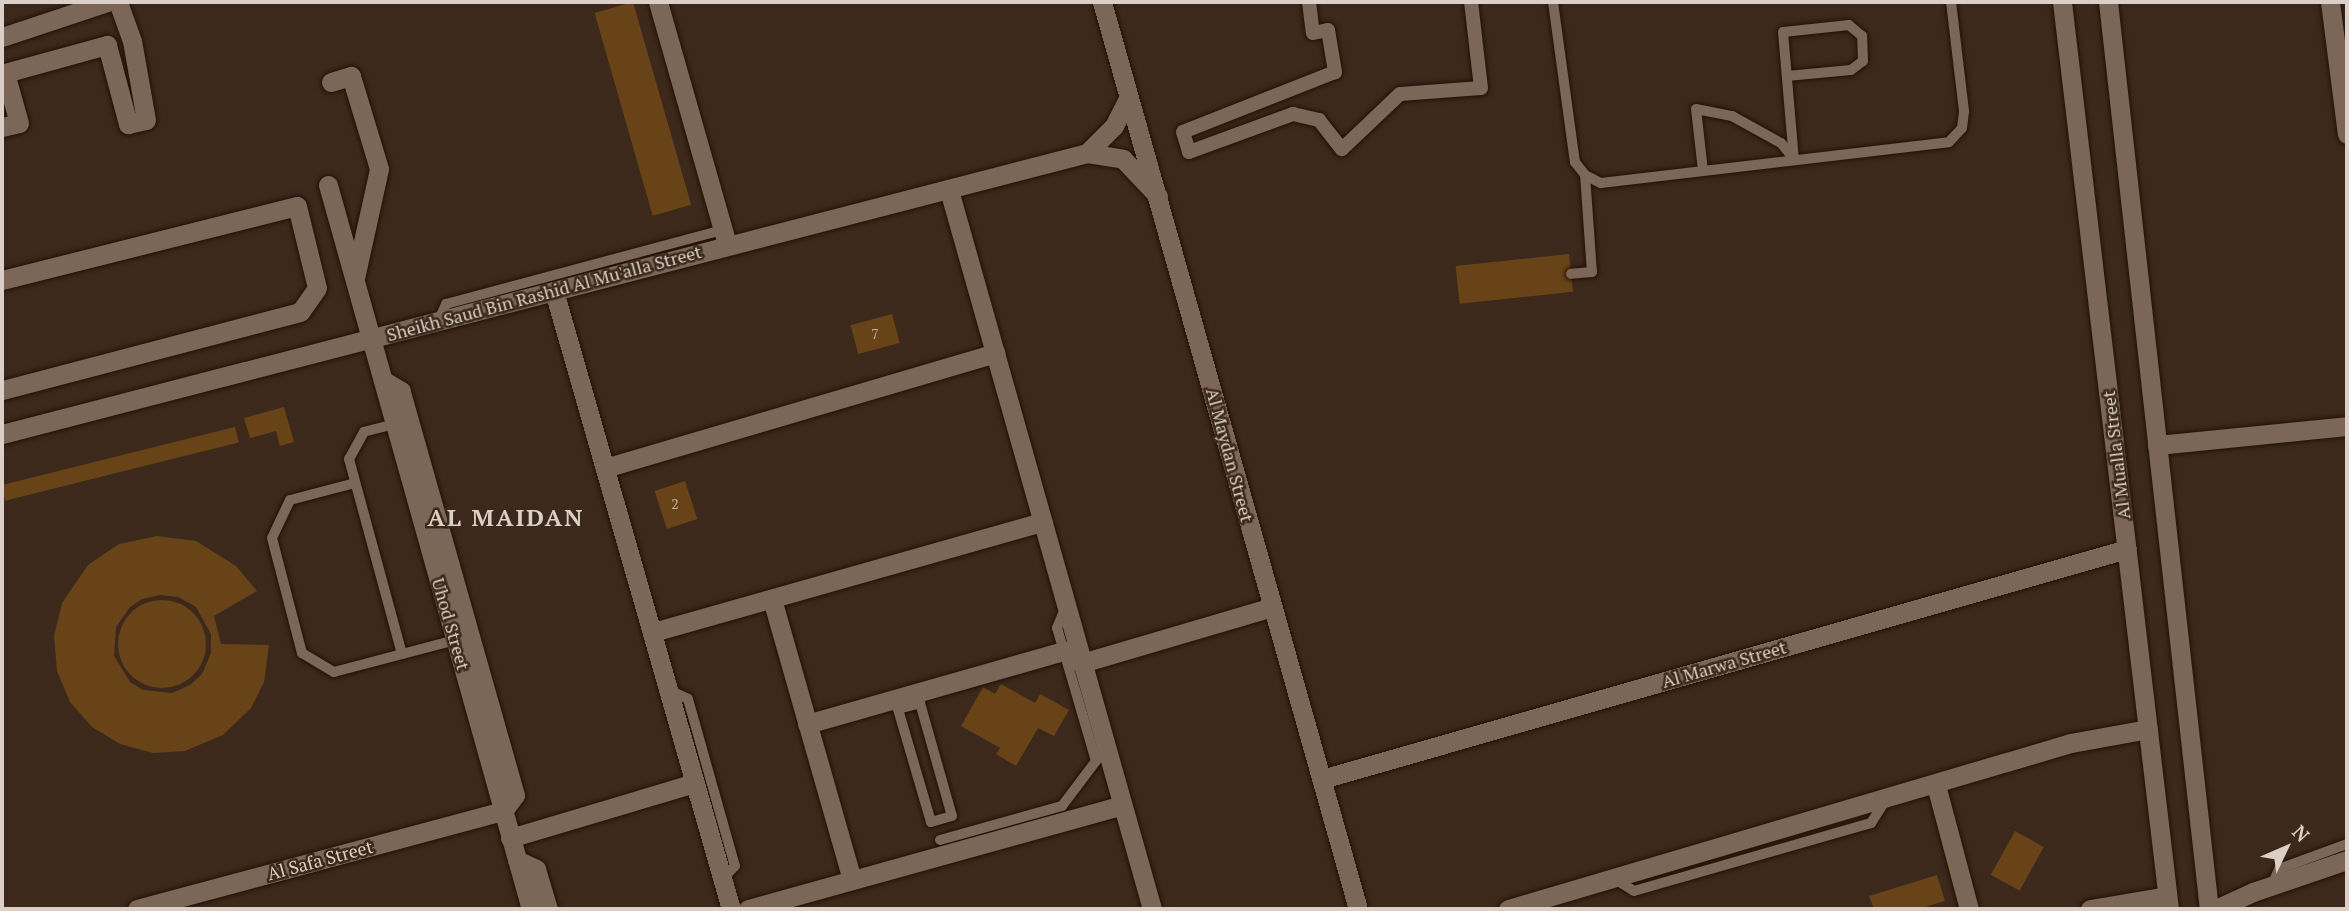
<!DOCTYPE html>
<html>
<head>
<meta charset="utf-8">
<style>
  body { margin:0 }
  #map { position:relative; width:2349px; height:911px; overflow:hidden; background:#3c291c; font-family:"PT Serif",serif }
  div>[style] { position:absolute }
  [style*='--x'] { left:calc(var(--x)*1px); top:calc(var(--y)*1px); width:calc(var(--w)*1px); rotate:calc(var(--a)*1deg) }
  .building>* { inset:0; background:#674317; transform-origin:0 0 }
  .round { border-radius:50% }
  .roads { filter:drop-shadow(0 0 2px #221105) drop-shadow(0 0 2px #221105) }
  .service>* { height:10px; margin:-5px; padding:0 5px; transform-origin:5px; border-radius:5px; background:#7b6657 }
  .pedestrian>* { height:14px; margin:-7px; padding:0 7px; transform-origin:7px; border-radius:7px; background:#7b6657 }
  .minor>* { height:19px; margin:-9.5px; padding:0 9.5px; transform-origin:9.5px; border-radius:9.5px; background:#7b6657 }
  .tertiary>* { height:19px; margin:-9.5px; padding:0 9.5px; transform-origin:9.5px; border-radius:9.5px; background:#7b6657 }
  span { translate:-50% -50%; white-space:nowrap; text-align:center; line-height:1.15; -webkit-text-stroke:5px #3c291c; paint-order:stroke }
  .number-label { font-size:14px; color:#beac9b }
  .number-label span { -webkit-text-stroke-width:0 }
  .street-label { font-size:18px; color:#dbcfc7 }
  .district-label { font-size:24px; color:#dbcfc7; font-weight:700; letter-spacing:2px }
  .frame { position:absolute; inset:0; border:4px solid #dbcfc7; pointer-events:none }
  .north { position:absolute; left:2251px; top:813px; width:70px; height:70px; -webkit-text-stroke:5px #3c291c; paint-order:stroke; rotate:46deg; font-size:19px; font-weight:700; line-height:28px; text-align:center; color:#dbcfc7 }
  .north::after { content:''; display:block; margin:auto; width:24px; height:32px; background:#dbcfc7; clip-path:polygon(50% 0,100% 100%,50% 72%,0 100%) }
</style>
</head>
<body>
<div id="map">
  <div class="building">
    <i style="left:633px;top:2px;width:211px;height:40px;rotate:74deg"></i>
    <i style="left:1569px;top:254px;width:38px;height:114px;rotate:84deg"></i>
    <i style="left:892px;top:314px;width:30px;height:43px;rotate:75deg"></i>
    <i style="clip-path:polygon(284px 407px,294px 442px,280px 446px,276px 431px,250px 438px,244px 418px)"></i>
    <i style="left:235px;top:427px;width:16px;height:241px;rotate:76deg"></i>
    <i style="left:685px;top:481px;width:40px;height:32px;rotate:72deg"></i>
    <i style="clip-path:polygon(evenodd,157px 536px,196px 541px,236px 566px,257px 591px,214px 616px,221px 644px,269px 645px,264px 682px,251px 708px,223px 735px,185px 751px,153px 753px,120px 744px,92px 727px,70px 702px,57px 671px,54px 636px,62px 603px,88px 565px,119px 544px,157px 536px,160px 595px,178px 597px,196px 607px,211px 634px,211px 653px,202px 674px,190px 685px,172px 693px,143px 690px,130px 682px,114px 656px,116px 627px,130px 607px,142px 599px,160px 595px)"></i>
    <i class="round" style="left:118px;top:600px;width:88px;height:88px"></i>
    <i style="clip-path:polygon(1001px 684px,1035px 703px,1040px 694px,1069px 710px,1054px 736px,1038px 728px,1016px 766px,996px 754px,1000px 748px,961px 726px,983px 687px,995px 694px)"></i>
    <i style="left:2015px;top:831px;width:33px;height:50px;rotate:29deg"></i>
    <i style="clip-path:polygon(1937px 875px,1945px 901px,1918px 909px,1874px 909px,1869px 896px)"></i>
  </div>
  <div class="roads">
    <div class="service">
      <i style="--x:1553;--y:2;--w:162;--a:82.2"></i>
      <i style="--x:1575;--y:162;--w:16;--a:52"></i>
      <i style="--x:1585;--y:175;--w:97;--a:85.9"></i>
      <i style="--x:1592;--y:272;--w:21;--a:175"></i>
      <i style="--x:1787;--y:76;--w:64;--a:-5.4"></i>
      <i style="--x:1851;--y:70;--w:15;--a:-37"></i>
      <i style="--x:1863;--y:61;--w:25;--a:-92"></i>
      <i style="--x:1862;--y:36;--w:17;--a:-140"></i>
      <i style="--x:1849;--y:25;--w:66;--a:173.9"></i>
      <i style="--x:1783;--y:32;--w:128;--a:85.1"></i>
      <i style="--x:1703;--y:171;--w:62;--a:-96.4"></i>
      <i style="--x:1696;--y:109;--w:37;--a:11"></i>
      <i style="--x:1732;--y:116;--w:56;--a:28.9"></i>
      <i style="--x:1781;--y:143;--w:21;--a:51"></i>
      <i style="--x:1585;--y:175;--w:18;--a:27"></i>
      <i style="--x:1601;--y:183;--w:350;--a:-6.7"></i>
      <i style="--x:1949;--y:142;--w:19;--a:-47"></i>
      <i style="--x:1962;--y:128;--w:17;--a:-83"></i>
      <i style="--x:1964;--y:111;--w:110;--a:-96.8"></i>
      <i style="--x:438;--y:322;--w:20;--a:-66"></i>
      <i style="--x:446;--y:304;--w:287;--a:-15"></i>
      <i style="--x:395;--y:424;--w:32;--a:166"></i>
      <i style="--x:364;--y:432;--w:31;--a:119"></i>
      <i style="--x:349;--y:459;--w:202;--a:74.8"></i>
      <i style="--x:355;--y:483;--w:67;--a:165.3"></i>
      <i style="--x:290;--y:500;--w:42;--a:115.3"></i>
      <i style="--x:272;--y:538;--w:119;--a:75.4"></i>
      <i style="--x:302;--y:653;--w:37;--a:31"></i>
      <i style="--x:334;--y:672;--w:125;--a:-14.8"></i>
      <i style="--x:669;--y:690;--w:21;--a:25"></i>
      <i style="--x:688;--y:699;--w:173;--a:74.3"></i>
      <i style="--x:735;--y:866;--w:17;--a:135"></i>
      <i style="--x:920;--y:703;--w:117;--a:74.2"></i>
      <i style="--x:952;--y:816;--w:22;--a:164"></i>
      <i style="--x:931;--y:822;--w:118;--a:-106.3"></i>
      <i style="--x:898;--y:709;--w:23;--a:-15"></i>
      <i style="--x:940;--y:840;--w:127;--a:-15.6"></i>
      <i style="--x:1062;--y:806;--w:56;--a:-52.9"></i>
      <i style="--x:1096;--y:761;--w:139;--a:-106.3"></i>
      <i style="--x:1057;--y:628;--w:22;--a:-68"></i>
      <i style="--x:1615;--y:879;--w:22;--a:32"></i>
      <i style="--x:1634;--y:891;--w:247;--a:-16"></i>
      <i style="--x:1871;--y:823;--w:27;--a:-57"></i>
      <i style="--x:2272;--y:885;--w:17;--a:-66"></i>
      <i style="--x:2279;--y:869;--w:72;--a:-20.2"></i>
    </div>
    <div class="pedestrian">
      <i style="--x:1309;--y:2;--w:31;--a:83"></i>
      <i style="--x:1313;--y:33;--w:15;--a:-11"></i>
      <i style="--x:1328;--y:30;--w:43;--a:80.5"></i>
      <i style="--x:1335;--y:72;--w:163;--a:158.5"></i>
      <i style="--x:1183;--y:132;--w:21;--a:73"></i>
      <i style="--x:1189;--y:152;--w:111;--a:-20.1"></i>
      <i style="--x:1293;--y:114;--w:27;--a:13"></i>
      <i style="--x:1319;--y:120;--w:37;--a:52"></i>
      <i style="--x:1342;--y:149;--w:80;--a:-43.5"></i>
      <i style="--x:1400;--y:94;--w:81;--a:-4.2"></i>
      <i style="--x:1481;--y:88;--w:87;--a:-96.6"></i>
    </div>
    <div class="minor">
      <i style="--x:658;--y:2;--w:253;--a:74.1"></i>
      <i style="--x:2330;--y:2;--w:133;--a:82.7"></i>
      <i style="--x:2;--y:37;--w:111;--a:-18.4"></i>
      <i style="--x:331;--y:82;--w:21;--a:-17"></i>
      <i style="--x:351;--y:76;--w:97;--a:73.2"></i>
      <i style="--x:379;--y:169;--w:112;--a:102.4"></i>
      <i style="--x:2;--y:127;--w:17;--a:-13"></i>
      <i style="--x:19;--y:123;--w:52;--a:-105.6"></i>
      <i style="--x:5;--y:73;--w:106;--a:-15.4"></i>
      <i style="--x:107;--y:45;--w:82;--a:75.1"></i>
      <i style="--x:128;--y:124;--w:18;--a:-13"></i>
      <i style="--x:146;--y:120;--w:80;--a:-100"></i>
      <i style="--x:132;--y:41;--w:41;--a:-109.7"></i>
      <i style="--x:328;--y:185;--w:752;--a:74.34"></i>
      <i style="--x:949;--y:190;--w:747;--a:74.23"></i>
      <i style="--x:2;--y:280;--w:304;--a:-14.1"></i>
      <i style="--x:297;--y:206;--w:84;--a:76.3"></i>
      <i style="--x:317;--y:288;--w:29;--a:125"></i>
      <i style="--x:300;--y:312;--w:308;--a:165.3"></i>
      <i style="--x:554;--y:291;--w:643;--a:74.02"></i>
      <i style="--x:2157;--y:445;--w:191;--a:-5.7"></i>
      <i style="--x:605;--y:468;--w:407;--a:-16.4"></i>
      <i style="--x:772;--y:599;--w:292;--a:74.1"></i>
      <i style="--x:653;--y:632;--w:405;--a:-15.8"></i>
      <i style="--x:807;--y:724;--w:267;--a:-15.9"></i>
      <i style="--x:1064;--y:651;--w:22;--a:34"></i>
      <i style="--x:1082;--y:663;--w:198;--a:-16.4"></i>
      <i style="--x:1322;--y:779;--w:837;--a:-15.95"></i>
      <i style="--x:1936;--y:785;--w:128;--a:75.1"></i>
      <i style="--x:510;--y:838;--w:193;--a:-16.6"></i>
      <i style="--x:517;--y:860;--w:21;--a:25"></i>
      <i style="--x:536;--y:869;--w:42;--a:73.3"></i>
      <i style="--x:137;--y:909;--w:379;--a:-15"></i>
      <i style="--x:503;--y:811;--w:20;--a:-53"></i>
      <i style="--x:515;--y:795;--w:420;--a:-105.8"></i>
      <i style="--x:401;--y:391;--w:21;--a:-149"></i>
      <i style="--x:748;--y:909;--w:388;--a:-15.5"></i>
      <i style="--x:1508;--y:909;--w:587;--a:-16.43"></i>
      <i style="--x:2071;--y:743;--w:78;--a:-10.3"></i>
      <i style="--x:2090;--y:909;--w:78;--a:-9.6"></i>
      <i style="--x:2216;--y:909;--w:41;--a:-24.7"></i>
      <i style="--x:2253;--y:892;--w:99;--a:-18.8"></i>
    </div>
    <div class="tertiary">
      <i style="--x:1102;--y:2;--w:942;--a:74.24"></i>
      <i style="--x:2062;--y:2;--w:913;--a:83.27"></i>
      <i style="--x:2108;--y:2;--w:913;--a:83.65"></i>
      <i style="--x:1087;--y:153;--w:38;--a:-45"></i>
      <i style="--x:1114;--y:126;--w:31;--a:-63"></i>
      <i style="--x:2;--y:434;--w:1121;--a:-14.52"></i>
      <i style="--x:1087;--y:153;--w:36;--a:9"></i>
      <i style="--x:1123;--y:159;--w:51;--a:46.6"></i>
    </div>
  </div>
  <div class="number-label">
    <span style="left:875px;top:334px">7</span>
    <span style="left:675px;top:504px">2</span>
  </div>
  <div class="street-label">
    <span style="left:544px;top:293px;rotate:-15deg">Sheikh Saud Bin Rashid Al Mu'alla Street</span>
    <span style="left:1230px;top:455px;rotate:75deg">Al Maydan Street</span>
    <span style="left:2116px;top:455px;rotate:-97deg">Al Mualla Street</span>
    <span style="left:451px;top:624px;rotate:74deg">Uhod Street</span>
    <span style="left:1724px;top:664px;rotate:-16deg">Al Marwa Street</span>
    <span style="left:320px;top:860px;rotate:-15deg">Al Safa Street</span>
  </div>
  <div class="district-label">
    <span style="left:506px;top:518px">AL MAIDAN</span>
  </div>
  <div class="frame"></div>
  <div class="north">N</div>
</div>
</body>
</html>
